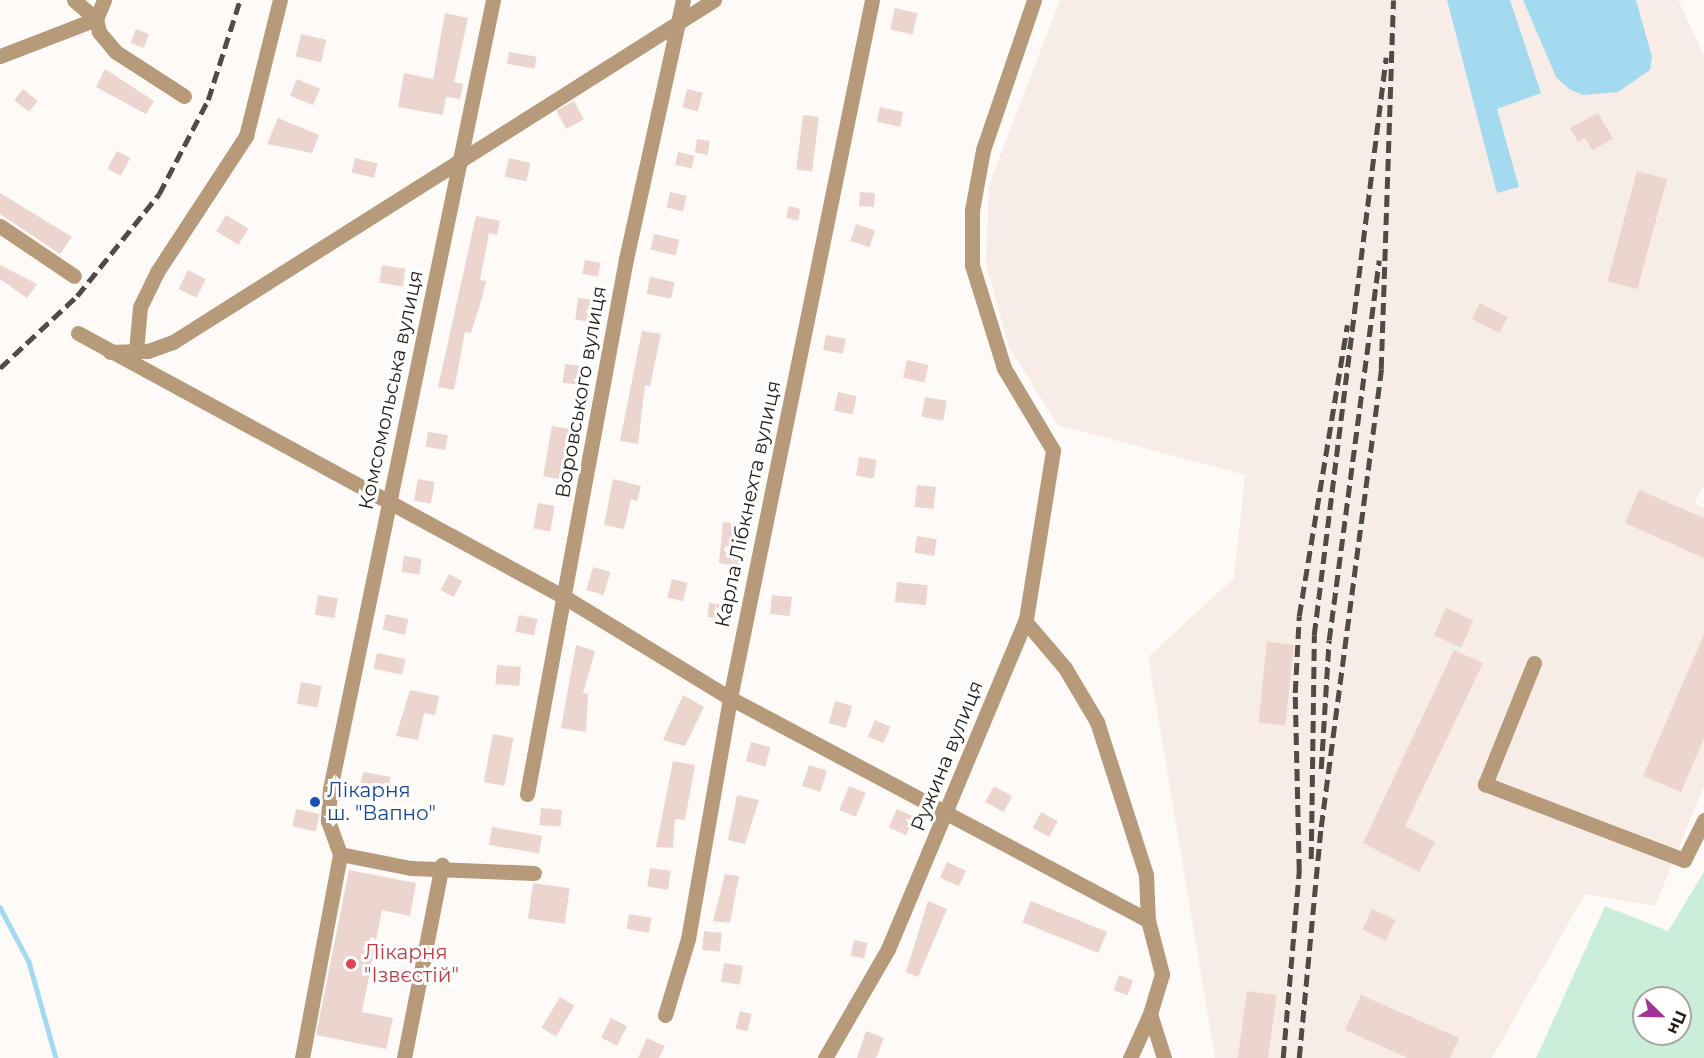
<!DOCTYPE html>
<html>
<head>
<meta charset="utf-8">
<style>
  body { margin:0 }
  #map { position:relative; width:1704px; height:1058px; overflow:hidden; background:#fefaf8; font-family:Montserrat,sans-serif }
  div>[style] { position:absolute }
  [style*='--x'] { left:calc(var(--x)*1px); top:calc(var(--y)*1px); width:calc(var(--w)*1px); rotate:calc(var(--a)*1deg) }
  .built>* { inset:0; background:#f7ede6 }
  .green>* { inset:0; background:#caeeda }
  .water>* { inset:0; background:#a3daf0 }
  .stream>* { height:4.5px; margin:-2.25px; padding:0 2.25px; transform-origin:2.25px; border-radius:2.25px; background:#a3daf0 }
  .building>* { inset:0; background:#ebd5ce; transform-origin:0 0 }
  .minor>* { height:15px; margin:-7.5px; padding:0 7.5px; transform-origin:7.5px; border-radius:7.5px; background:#b69a79 }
  .rail>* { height:4.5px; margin-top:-2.25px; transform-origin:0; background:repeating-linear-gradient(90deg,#514a46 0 12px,transparent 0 18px) }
  .dots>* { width:16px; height:16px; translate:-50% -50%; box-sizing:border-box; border:3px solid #fff; border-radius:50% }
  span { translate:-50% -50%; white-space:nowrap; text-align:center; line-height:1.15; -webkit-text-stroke:6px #fff; paint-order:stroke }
  .street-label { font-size:20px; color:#251e19 }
  .transit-label { font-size:20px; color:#164399 }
  .left { translate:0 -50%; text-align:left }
  .health-label { font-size:20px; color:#be3a42 }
  .north { position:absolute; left:1632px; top:986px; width:60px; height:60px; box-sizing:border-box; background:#fff; border:2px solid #a8a5a3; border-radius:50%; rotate:113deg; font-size:16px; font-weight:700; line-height:24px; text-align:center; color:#251e19 }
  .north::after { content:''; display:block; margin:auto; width:21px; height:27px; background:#a03597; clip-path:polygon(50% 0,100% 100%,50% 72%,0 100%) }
</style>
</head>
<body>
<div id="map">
  <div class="built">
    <i style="clip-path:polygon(1060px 0,1678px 0,1704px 55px,1704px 487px,1694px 503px,1704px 507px,1704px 786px,1655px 906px,1585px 894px,1492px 1058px,1215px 1058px,1148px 657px,1234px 578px,1245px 475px,1058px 425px,1009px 347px,986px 264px,989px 185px)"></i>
  </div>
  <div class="green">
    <i style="clip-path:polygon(evenodd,1704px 872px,1704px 1058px,1536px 1058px,1605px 906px,1668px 931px,1704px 872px,1644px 998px,1680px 998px,1680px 1034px,1644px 1034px,1644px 998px)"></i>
  </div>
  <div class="water">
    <i style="clip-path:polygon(1447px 0,1510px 0,1541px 93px,1497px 109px,1519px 187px,1497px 193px)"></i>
    <i style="clip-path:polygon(1523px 0,1636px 0,1652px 57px,1650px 70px,1618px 92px,1583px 95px,1569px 89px,1556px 77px)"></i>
  </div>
  <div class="stream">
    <i style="--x:0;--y:907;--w:62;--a:62.2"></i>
    <i style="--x:29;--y:962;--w:100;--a:74.3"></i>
  </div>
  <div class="building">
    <i style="left:895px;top:8px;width:23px;height:22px;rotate:13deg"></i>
    <i style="clip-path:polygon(445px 13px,468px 18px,454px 82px,463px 84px,460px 99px,446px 97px,443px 115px,398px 107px,404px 73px,433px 79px)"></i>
    <i style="left:136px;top:29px;width:14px;height:15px;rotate:21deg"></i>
    <i style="left:301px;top:34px;width:26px;height:23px;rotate:13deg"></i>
    <i style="left:509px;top:52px;width:28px;height:12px;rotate:10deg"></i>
    <i style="clip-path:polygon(105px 69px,154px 101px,146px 114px,96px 87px)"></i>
    <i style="left:297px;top:79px;width:25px;height:18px;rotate:23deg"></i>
    <i style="left:23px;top:89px;width:19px;height:14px;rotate:39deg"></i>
    <i style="left:687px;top:89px;width:16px;height:19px;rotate:14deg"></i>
    <i style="left:574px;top:101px;width:21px;height:20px;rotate:62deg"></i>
    <i style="left:880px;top:107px;width:24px;height:15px;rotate:12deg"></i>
    <i style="clip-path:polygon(1598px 113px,1613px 139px,1592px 150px,1585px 138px,1578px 142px,1570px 128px)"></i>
    <i style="left:803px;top:115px;width:16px;height:55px;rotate:7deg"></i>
    <i style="clip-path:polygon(278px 118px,319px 135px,312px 153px,267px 144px)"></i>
    <i style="left:697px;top:139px;width:13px;height:14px;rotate:9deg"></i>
    <i style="left:117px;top:151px;width:15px;height:20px;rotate:28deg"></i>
    <i style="left:678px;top:152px;width:17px;height:13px;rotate:13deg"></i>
    <i style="left:355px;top:158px;width:23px;height:15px;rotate:13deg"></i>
    <i style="left:509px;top:158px;width:22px;height:19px;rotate:13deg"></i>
    <i style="left:1637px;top:171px;width:31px;height:114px;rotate:15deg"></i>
    <i style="left:670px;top:192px;width:17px;height:16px;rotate:13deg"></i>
    <i style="left:860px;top:192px;width:15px;height:14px;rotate:4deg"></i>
    <i style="clip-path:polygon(0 193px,72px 237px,60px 254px,0 214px)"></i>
    <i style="left:789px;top:206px;width:12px;height:12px;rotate:14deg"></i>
    <i style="left:226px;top:215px;width:26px;height:19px;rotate:31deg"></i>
    <i style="clip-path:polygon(476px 216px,500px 221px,497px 235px,489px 233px,480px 280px,486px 281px,482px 298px,471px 333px,465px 332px,454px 390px,438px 387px)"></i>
    <i style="left:856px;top:224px;width:20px;height:18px;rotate:18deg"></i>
    <i style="left:654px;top:234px;width:26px;height:16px;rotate:13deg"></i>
    <i style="left:585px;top:260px;width:16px;height:14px;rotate:11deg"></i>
    <i style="clip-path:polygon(0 265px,37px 284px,27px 298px,0 279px)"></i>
    <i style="left:382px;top:265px;width:24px;height:18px;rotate:9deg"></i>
    <i style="left:188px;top:270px;width:20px;height:21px;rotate:27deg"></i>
    <i style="left:650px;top:277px;width:25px;height:17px;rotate:12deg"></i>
    <i style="left:578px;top:298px;width:17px;height:22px;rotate:7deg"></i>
    <i style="left:1480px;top:303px;width:31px;height:18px;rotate:27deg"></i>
    <i style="clip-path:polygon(642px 331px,661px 334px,650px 386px,645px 385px,638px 444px,620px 441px)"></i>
    <i style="left:826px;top:335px;width:20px;height:15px;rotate:11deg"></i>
    <i style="left:907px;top:360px;width:22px;height:18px;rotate:13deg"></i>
    <i style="left:565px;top:364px;width:16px;height:19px;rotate:7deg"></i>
    <i style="left:838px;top:392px;width:19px;height:19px;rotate:12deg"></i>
    <i style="left:925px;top:397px;width:22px;height:20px;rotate:10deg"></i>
    <i style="left:552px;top:426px;width:17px;height:51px;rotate:10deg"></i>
    <i style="left:428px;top:432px;width:20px;height:15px;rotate:9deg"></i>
    <i style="left:859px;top:457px;width:18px;height:19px;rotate:9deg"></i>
    <i style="left:418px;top:479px;width:17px;height:22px;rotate:10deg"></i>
    <i style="clip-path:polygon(613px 479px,641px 486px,637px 501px,631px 499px,624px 529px,604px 525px)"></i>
    <i style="left:917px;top:485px;width:19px;height:22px;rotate:6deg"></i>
    <i style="clip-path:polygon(1639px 490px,1704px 518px,1704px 558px,1625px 523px)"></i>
    <i style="left:538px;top:503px;width:17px;height:26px;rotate:10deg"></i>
    <i style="clip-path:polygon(723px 522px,741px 525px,739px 566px,719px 563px)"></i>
    <i style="left:917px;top:536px;width:20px;height:17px;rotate:9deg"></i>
    <i style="left:404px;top:556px;width:18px;height:16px;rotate:9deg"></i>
    <i style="left:593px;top:567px;width:18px;height:24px;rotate:16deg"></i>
    <i style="left:449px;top:574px;width:15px;height:18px;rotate:28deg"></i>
    <i style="left:672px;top:579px;width:16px;height:19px;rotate:14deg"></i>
    <i style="left:897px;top:582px;width:31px;height:20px;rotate:6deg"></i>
    <i style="left:318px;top:595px;width:20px;height:20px;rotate:9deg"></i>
    <i style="left:772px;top:595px;width:20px;height:19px;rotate:6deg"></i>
    <i style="left:709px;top:603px;width:19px;height:14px;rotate:6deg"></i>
    <i style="left:1446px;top:608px;width:30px;height:30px;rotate:24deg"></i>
    <i style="left:386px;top:614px;width:23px;height:16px;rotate:13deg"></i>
    <i style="left:519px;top:615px;width:19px;height:17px;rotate:12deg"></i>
    <i style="clip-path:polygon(1704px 634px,1704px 738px,1681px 792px,1643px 776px)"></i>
    <i style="left:1267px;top:642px;width:27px;height:81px;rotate:6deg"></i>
    <i style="clip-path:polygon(576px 645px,595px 651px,583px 693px,588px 694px,586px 732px,561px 728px)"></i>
    <i style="clip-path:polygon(1454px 650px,1483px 663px,1405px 826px,1435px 842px,1419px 872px,1363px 843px)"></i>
    <i style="left:377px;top:653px;width:29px;height:16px;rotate:12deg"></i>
    <i style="left:497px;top:665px;width:24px;height:19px;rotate:5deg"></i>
    <i style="left:301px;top:682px;width:21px;height:22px;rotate:11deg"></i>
    <i style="clip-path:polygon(410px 690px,439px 696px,435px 715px,424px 713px,418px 740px,396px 736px)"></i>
    <i style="clip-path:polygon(683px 695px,704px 707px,685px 746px,663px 740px)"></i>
    <i style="left:835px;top:701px;width:18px;height:23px;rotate:16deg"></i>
    <i style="left:875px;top:720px;width:17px;height:18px;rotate:24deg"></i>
    <i style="left:493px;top:734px;width:21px;height:49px;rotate:11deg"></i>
    <i style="left:751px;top:742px;width:20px;height:20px;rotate:15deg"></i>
    <i style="clip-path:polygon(673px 761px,695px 765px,685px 820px,675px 819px,673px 848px,656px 847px)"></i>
    <i style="left:809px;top:765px;width:19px;height:22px;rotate:18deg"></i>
    <i style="left:363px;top:772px;width:28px;height:15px;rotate:10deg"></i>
    <i style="left:849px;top:786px;width:18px;height:26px;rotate:22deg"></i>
    <i style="left:994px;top:786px;width:21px;height:18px;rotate:29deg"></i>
    <i style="clip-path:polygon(737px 795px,759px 800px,745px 844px,728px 840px)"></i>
    <i style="left:541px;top:808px;width:21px;height:17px;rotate:5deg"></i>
    <i style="left:296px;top:809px;width:24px;height:18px;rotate:12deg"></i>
    <i style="left:897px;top:809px;width:19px;height:20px;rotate:25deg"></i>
    <i style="left:1041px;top:812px;width:19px;height:18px;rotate:28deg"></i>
    <i style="left:492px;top:827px;width:51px;height:18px;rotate:10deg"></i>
    <i style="left:947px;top:862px;width:21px;height:17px;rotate:25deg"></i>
    <i style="left:650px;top:868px;width:21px;height:19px;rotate:8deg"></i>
    <i style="clip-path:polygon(349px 870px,416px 883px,410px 916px,382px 910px,362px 1012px,393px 1018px,386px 1049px,316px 1035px)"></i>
    <i style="clip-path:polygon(725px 874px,739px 876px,730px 923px,713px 921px)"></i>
    <i style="left:533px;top:883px;width:37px;height:36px;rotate:8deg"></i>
    <i style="clip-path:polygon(928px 901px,947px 909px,918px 977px,906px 972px)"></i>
    <i style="left:1031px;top:901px;width:82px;height:23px;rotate:22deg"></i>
    <i style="left:1372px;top:909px;width:26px;height:23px;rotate:25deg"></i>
    <i style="left:629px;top:914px;width:23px;height:15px;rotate:10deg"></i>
    <i style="left:704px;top:931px;width:18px;height:19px;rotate:6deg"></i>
    <i style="left:854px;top:940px;width:14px;height:16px;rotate:12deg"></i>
    <i style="left:724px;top:963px;width:19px;height:19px;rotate:9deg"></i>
    <i style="left:1119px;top:975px;width:15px;height:16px;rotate:20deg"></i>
    <i style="left:1247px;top:991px;width:30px;height:68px;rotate:8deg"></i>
    <i style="clip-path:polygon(1361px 995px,1459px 1038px,1450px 1058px,1408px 1058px,1345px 1030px)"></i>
    <i style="left:560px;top:997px;width:17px;height:36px;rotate:31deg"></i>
    <i style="left:740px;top:1011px;width:12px;height:18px;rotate:14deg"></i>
    <i style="left:611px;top:1018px;width:18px;height:22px;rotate:27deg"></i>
    <i style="clip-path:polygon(866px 1031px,884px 1038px,876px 1058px,857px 1058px)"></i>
    <i style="clip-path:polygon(647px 1038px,665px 1046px,659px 1058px,638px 1058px)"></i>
  </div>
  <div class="minor">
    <i style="--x:74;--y:0;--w:29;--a:41"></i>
    <i style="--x:96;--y:19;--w:13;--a:77"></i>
    <i style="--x:99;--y:32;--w:26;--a:50"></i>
    <i style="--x:116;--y:52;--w:81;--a:32.9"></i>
    <i style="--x:493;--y:0;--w:806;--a:101.67"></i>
    <i style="--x:330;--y:789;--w:32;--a:94"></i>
    <i style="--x:328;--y:821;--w:35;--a:70"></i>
    <i style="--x:340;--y:854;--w:72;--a:11.2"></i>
    <i style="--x:411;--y:868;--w:123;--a:2.3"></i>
    <i style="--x:0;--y:56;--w:103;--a:-21.1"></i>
    <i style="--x:96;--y:19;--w:21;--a:-67"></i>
    <i style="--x:0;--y:226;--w:89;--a:34"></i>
    <i style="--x:78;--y:333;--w:555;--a:28.5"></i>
    <i style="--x:566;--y:598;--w:192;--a:31.4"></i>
    <i style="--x:730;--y:698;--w:473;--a:28"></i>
    <i style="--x:1148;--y:920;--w:56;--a:75.5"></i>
    <i style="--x:1162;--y:974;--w:42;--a:106.7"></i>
    <i style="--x:1150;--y:1014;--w:46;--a:72.3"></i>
    <i style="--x:136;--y:351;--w:44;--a:-84.8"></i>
    <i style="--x:140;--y:307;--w:39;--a:-64"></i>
    <i style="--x:157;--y:272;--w:163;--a:-56.8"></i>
    <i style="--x:246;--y:136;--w:140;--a:-76"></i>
    <i style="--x:110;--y:352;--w:38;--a:-2"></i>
    <i style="--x:148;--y:351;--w:27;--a:-20"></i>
    <i style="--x:173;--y:342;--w:640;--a:-32.3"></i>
    <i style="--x:1025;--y:621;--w:62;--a:49.6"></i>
    <i style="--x:1065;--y:668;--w:63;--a:59.3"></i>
    <i style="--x:1097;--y:722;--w:161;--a:72.2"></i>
    <i style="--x:1146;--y:875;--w:45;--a:87.5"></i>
    <i style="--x:1534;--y:663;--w:131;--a:112"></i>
    <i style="--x:1485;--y:784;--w:213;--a:20.9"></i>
    <i style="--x:1684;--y:860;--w:45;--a:-63.4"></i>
    <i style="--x:527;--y:794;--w:544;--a:-79.52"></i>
    <i style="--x:626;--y:259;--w:265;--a:-77.6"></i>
    <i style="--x:665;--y:1015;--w:79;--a:-73.2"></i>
    <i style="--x:688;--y:939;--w:245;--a:-80.1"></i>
    <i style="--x:730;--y:698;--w:712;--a:-78.5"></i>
    <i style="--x:302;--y:1058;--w:208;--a:-79.4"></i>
    <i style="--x:404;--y:1058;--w:197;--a:-78.9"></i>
    <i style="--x:825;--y:1058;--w:126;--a:-60"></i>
    <i style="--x:888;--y:949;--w:358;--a:-67.3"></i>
    <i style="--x:1026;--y:619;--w:171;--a:-80.9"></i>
    <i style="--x:1053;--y:450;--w:96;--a:-120.9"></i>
    <i style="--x:1004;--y:368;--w:108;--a:-107.3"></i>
    <i style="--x:972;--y:265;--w:55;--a:-90"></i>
    <i style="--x:972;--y:210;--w:61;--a:-79.6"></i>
    <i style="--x:983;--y:150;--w:158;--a:-71.2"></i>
    <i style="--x:1130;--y:1058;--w:48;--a:-65.6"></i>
  </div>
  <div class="rail">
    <i style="--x:0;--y:368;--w:105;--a:-43.1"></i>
    <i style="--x:77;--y:296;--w:131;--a:-51.2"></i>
    <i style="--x:159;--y:194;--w:106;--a:-62.5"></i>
    <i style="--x:208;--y:100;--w:105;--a:-72.3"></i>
    <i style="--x:1321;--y:769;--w:129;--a:-86.5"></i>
    <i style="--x:1329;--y:640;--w:383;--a:-82.5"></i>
    <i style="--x:1311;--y:859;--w:224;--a:-89.2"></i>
    <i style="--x:1314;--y:635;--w:582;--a:-82.9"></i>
    <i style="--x:1283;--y:1058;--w:188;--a:-85.1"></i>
    <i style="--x:1299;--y:871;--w:178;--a:-91.3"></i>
    <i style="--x:1295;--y:693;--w:77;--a:-87"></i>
    <i style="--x:1299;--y:616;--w:295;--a:-80.6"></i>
    <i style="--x:1299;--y:1058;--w:232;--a:-84.6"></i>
    <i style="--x:1321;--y:827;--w:462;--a:-82.5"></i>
    <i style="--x:1381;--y:369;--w:369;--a:-88.1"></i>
  </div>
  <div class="dots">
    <i style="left:315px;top:802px;background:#1a4fb4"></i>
    <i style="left:351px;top:964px;background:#e0444e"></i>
  </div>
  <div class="street-label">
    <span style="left:391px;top:390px;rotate:-78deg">Комсомольська вулиця</span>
    <span style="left:581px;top:392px;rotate:-80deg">Воровського вулиця</span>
    <span style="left:748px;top:504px;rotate:-78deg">Карла Лібкнехта вулиця</span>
    <span style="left:947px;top:756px;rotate:-68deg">Ружина вулиця</span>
  </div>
  <div class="transit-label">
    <span class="left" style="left:327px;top:802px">Лікарня<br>ш. "Вапно"</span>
  </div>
  <div class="health-label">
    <span class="left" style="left:364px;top:964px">Лікарня<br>"Ізвєстій"</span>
  </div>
  <div class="north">Пн</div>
</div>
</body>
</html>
